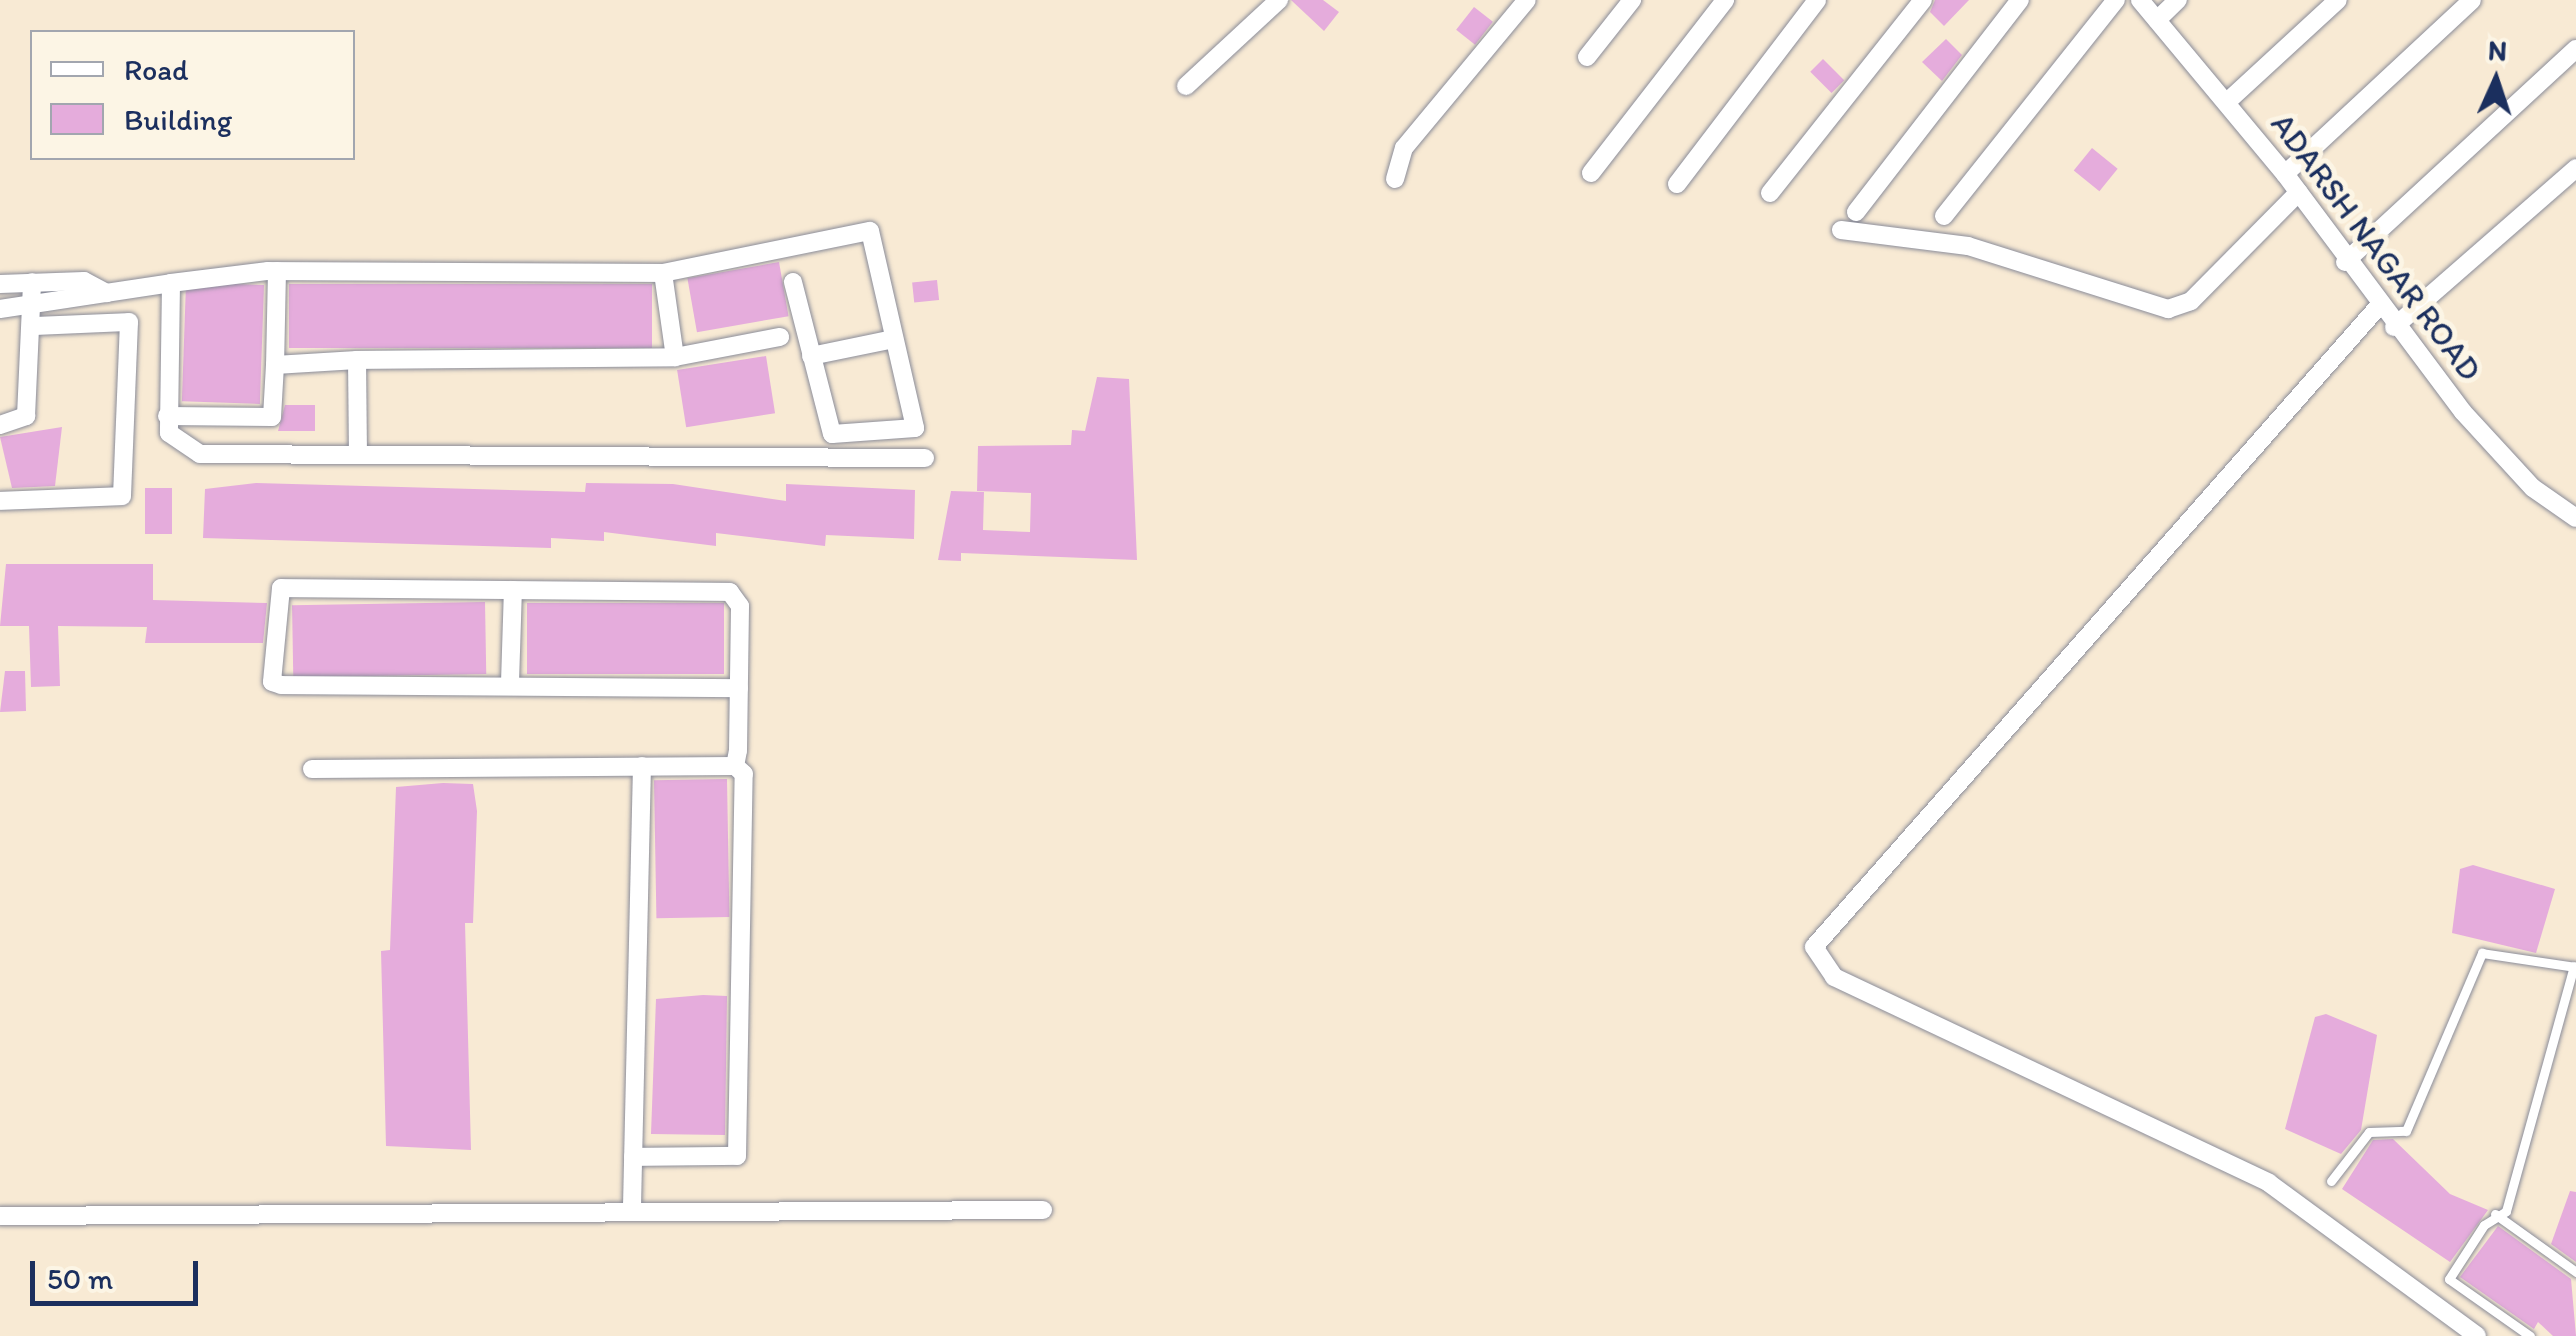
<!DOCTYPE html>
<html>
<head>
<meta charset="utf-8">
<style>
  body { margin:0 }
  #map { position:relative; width:2576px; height:1336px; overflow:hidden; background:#f8ead4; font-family:Itim,sans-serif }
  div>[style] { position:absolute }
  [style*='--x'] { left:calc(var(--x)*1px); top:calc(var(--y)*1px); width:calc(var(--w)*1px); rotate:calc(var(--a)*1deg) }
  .building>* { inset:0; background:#e5acdc; transform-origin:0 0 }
  .roads { filter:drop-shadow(0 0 2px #8a8c99) drop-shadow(0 0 2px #8a8c99) }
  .service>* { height:9px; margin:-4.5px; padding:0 4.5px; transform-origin:4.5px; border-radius:4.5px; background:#fff }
  .minor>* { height:18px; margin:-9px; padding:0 9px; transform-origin:9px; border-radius:9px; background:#fff }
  span { translate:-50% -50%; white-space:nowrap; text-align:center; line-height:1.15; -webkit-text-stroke:10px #fcf5e5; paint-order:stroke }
  .street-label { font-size:32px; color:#1b2f5e }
  .legend { position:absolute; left:30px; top:30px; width:325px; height:130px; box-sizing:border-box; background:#fcf5e5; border:2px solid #a2a6af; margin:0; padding:12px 18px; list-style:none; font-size:30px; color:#1b2f5e }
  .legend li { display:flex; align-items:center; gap:20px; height:50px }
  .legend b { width:50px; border:2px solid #a2a6af }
  .north { position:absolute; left:2446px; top:30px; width:100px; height:100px; -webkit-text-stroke:8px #fcf5e5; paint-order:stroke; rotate:3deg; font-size:28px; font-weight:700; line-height:40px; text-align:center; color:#1b2f5e }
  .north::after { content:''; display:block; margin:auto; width:35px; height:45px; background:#1b2f5e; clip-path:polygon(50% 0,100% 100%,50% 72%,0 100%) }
  .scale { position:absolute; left:30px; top:1261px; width:168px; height:45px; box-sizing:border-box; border:5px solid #1b2f5e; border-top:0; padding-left:12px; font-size:30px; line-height:35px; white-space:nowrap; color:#1b2f5e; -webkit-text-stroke:8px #fcf5e5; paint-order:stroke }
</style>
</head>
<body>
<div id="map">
  <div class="building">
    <i style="clip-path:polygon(1291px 0,1323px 0,1339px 12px,1324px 31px)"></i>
    <i style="clip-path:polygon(1935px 0,1969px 0,1944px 26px,1930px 12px)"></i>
    <i style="left:1474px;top:7px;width:24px;height:29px;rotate:38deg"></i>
    <i style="clip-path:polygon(1946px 39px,1962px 55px,1942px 81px,1922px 62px)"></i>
    <i style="left:1823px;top:59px;width:30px;height:18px;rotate:45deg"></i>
    <i style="left:2092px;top:148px;width:33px;height:29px;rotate:39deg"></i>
    <i style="left:779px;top:262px;width:55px;height:93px;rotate:80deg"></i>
    <i style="left:937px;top:280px;width:20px;height:25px;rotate:84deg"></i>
    <i style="left:289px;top:284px;width:363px;height:64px"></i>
    <i style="left:264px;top:285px;width:119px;height:78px;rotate:92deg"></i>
    <i style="left:766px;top:356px;width:58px;height:90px;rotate:81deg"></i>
    <i style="clip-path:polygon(1097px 377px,1129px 379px,1137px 560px,961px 553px,961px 561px,938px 560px,951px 491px,984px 492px,983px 530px,1030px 532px,1031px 493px,977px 491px,978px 446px,1071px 445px,1072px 430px,1085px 431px)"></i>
    <i style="clip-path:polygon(285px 405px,315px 405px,315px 431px,278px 431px)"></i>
    <i style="clip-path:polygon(62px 427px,55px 486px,12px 488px,0 437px)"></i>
    <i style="clip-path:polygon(256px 483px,585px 492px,586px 483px,673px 484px,786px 501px,786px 484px,915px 490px,914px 539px,826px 535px,825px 546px,716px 533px,716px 546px,604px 532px,604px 541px,551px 538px,551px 548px,203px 538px,205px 489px)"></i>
    <i style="left:145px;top:488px;width:27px;height:46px"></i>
    <i style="clip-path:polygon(6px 564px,153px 564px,153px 600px,267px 603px,263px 643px,145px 643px,147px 627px,58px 626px,60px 686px,31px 687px,29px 626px,0 626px)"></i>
    <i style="left:485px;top:602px;width:72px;height:193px;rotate:89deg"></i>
    <i style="left:527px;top:603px;width:197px;height:71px"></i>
    <i style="clip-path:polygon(5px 671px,25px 671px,26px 711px,0 712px)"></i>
    <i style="left:727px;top:779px;width:138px;height:73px;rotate:89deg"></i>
    <i style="clip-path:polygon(443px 783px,473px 784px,477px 811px,473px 923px,465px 923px,471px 1150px,386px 1146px,381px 951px,390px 950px,396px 787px)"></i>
    <i style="clip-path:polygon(2473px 865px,2555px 889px,2536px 953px,2452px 933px,2460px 869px)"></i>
    <i style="clip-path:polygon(703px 995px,727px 996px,725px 1135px,651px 1134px,656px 999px)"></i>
    <i style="clip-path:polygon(2326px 1014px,2377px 1035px,2361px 1130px,2341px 1154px,2285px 1129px,2315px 1017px)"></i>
    <i style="clip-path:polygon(2393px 1139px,2450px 1194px,2488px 1210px,2450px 1262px,2342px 1189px,2373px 1140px)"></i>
    <i style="clip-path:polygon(2570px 1191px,2576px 1192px,2576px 1262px,2551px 1244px)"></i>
    <i style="clip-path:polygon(2498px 1226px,2571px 1279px,2576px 1336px,2553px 1336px,2538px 1322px,2534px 1329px,2460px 1277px)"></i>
  </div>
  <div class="roads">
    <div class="service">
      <i style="--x:2331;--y:1181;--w:62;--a:-52.2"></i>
      <i style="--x:2369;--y:1132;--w:37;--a:-2"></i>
      <i style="--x:2406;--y:1131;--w:194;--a:-66.9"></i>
      <i style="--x:2482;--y:953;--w:95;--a:8.5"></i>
      <i style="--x:2495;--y:1214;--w:100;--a:35.6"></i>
      <i style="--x:2530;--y:1336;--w:99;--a:-144.9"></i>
      <i style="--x:2449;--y:1279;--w:64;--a:-57.1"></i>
      <i style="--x:2484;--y:1225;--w:26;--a:-32"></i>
      <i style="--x:2506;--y:1211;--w:254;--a:-74.5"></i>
    </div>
    <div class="minor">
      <i style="--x:2140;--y:0;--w:226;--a:50.2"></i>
      <i style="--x:2285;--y:174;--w:297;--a:53.2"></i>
      <i style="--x:2463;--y:412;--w:103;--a:47.4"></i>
      <i style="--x:2533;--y:488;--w:52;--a:34.9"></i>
      <i style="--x:2157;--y:20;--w:29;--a:-44"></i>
      <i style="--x:1587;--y:57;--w:73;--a:-51.7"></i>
      <i style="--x:1186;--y:86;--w:127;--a:-42.8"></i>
      <i style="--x:2228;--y:101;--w:149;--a:-42.6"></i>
      <i style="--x:1591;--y:173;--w:219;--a:-52.2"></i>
      <i style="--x:2285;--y:174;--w:255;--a:-42.9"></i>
      <i style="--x:1395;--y:179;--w:32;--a:-74"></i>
      <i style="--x:1404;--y:148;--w:192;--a:-50.3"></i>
      <i style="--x:1677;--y:184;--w:231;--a:-52.7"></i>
      <i style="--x:1770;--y:193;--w:246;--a:-51.6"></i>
      <i style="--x:1856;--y:212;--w:268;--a:-52.3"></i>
      <i style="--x:1944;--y:216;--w:276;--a:-51.5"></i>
      <i style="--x:1841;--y:230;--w:128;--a:7.2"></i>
      <i style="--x:1968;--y:246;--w:210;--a:17.5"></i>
      <i style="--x:2168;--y:309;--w:24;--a:-19"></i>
      <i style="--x:2191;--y:301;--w:153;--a:-45.3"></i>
      <i style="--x:2345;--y:262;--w:314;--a:-42.7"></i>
      <i style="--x:277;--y:271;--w:94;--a:91.2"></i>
      <i style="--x:275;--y:365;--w:82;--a:-3.5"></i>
      <i style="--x:663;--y:273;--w:85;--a:81.9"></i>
      <i style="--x:675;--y:357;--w:107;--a:-10.8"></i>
      <i style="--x:171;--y:283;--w:98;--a:-7.1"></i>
      <i style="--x:268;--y:271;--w:395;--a:0.3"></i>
      <i style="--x:663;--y:273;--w:211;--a:-11.5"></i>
      <i style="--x:870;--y:231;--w:202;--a:77.1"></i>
      <i style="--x:915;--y:428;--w:83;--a:175.9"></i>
      <i style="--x:832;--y:434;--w:157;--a:-104.4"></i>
      <i style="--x:0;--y:284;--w:84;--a:-2"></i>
      <i style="--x:84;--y:281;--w:26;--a:28"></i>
      <i style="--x:2378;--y:307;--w:853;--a:131.39"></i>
      <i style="--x:1814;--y:947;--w:36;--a:56"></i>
      <i style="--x:1834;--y:977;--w:481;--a:25.3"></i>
      <i style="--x:2269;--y:1183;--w:258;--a:36.3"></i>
      <i style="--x:0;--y:309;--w:173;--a:-8.6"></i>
      <i style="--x:171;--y:283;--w:150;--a:90.8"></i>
      <i style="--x:169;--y:433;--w:37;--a:34"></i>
      <i style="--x:200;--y:454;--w:725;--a:0.32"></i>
      <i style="--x:2394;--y:327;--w:242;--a:-41.1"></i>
      <i style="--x:811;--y:356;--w:85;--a:-11.6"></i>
      <i style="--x:167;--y:416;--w:105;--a:0.5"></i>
      <i style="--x:272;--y:417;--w:52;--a:-86.7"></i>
      <i style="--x:0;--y:425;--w:28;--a:-19"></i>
      <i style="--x:26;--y:416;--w:134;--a:-87.4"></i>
      <i style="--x:358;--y:455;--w:95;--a:-90.6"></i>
      <i style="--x:357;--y:360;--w:318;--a:-0.5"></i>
      <i style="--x:0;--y:501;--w:122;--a:-2.3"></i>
      <i style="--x:122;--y:496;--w:174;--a:-87.7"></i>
      <i style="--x:129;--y:322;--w:97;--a:177.6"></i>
      <i style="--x:510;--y:683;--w:93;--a:-88.2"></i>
      <i style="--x:312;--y:769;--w:423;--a:-0.4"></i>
      <i style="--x:735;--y:766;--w:16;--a:-79"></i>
      <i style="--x:738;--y:750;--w:144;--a:-89.2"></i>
      <i style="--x:740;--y:606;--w:17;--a:-126"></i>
      <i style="--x:730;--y:592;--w:449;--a:-179.5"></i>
      <i style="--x:281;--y:588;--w:94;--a:95.5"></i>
      <i style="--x:272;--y:682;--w:9;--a:18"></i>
      <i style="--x:281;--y:685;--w:458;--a:0.4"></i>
      <i style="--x:633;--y:1157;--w:104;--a:-0.6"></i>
      <i style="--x:737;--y:1156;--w:382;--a:-89"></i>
      <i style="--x:744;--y:774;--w:12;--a:-138"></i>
      <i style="--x:632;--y:1206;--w:440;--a:-88.7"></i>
      <i style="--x:0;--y:1216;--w:1043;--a:-0.33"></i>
    </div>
  </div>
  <div class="street-label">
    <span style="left:2376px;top:247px;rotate:53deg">ADARSH NAGAR ROAD</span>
  </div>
  <ul class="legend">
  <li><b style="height:12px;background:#fff"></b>Road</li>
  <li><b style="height:28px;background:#e5acdc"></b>Building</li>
  </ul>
  <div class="north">N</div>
  <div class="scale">50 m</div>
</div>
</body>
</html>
